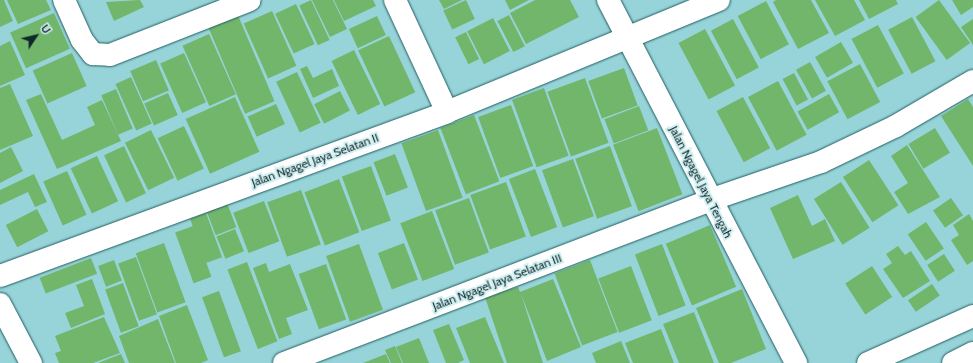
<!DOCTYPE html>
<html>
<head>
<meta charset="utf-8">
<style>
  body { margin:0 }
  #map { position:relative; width:973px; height:363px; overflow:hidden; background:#97d4d9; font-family:Cabin,sans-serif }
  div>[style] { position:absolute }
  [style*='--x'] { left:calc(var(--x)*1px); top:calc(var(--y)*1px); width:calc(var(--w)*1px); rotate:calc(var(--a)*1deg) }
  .building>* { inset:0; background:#72b66c; transform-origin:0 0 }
  .roads { filter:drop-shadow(0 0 1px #205d62) drop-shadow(0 0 1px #205d62) }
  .minor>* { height:22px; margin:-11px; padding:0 11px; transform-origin:11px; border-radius:11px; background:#fff }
  .major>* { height:22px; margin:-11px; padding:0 11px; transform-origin:11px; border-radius:11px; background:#fff }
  span { translate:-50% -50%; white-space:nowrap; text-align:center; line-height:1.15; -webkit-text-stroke:4px #d1eff1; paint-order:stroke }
  .street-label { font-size:12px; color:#0f282a }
  .north { position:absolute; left:16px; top:16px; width:40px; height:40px; -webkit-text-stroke:3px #d1eff1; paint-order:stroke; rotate:55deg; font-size:11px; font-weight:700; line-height:16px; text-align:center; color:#0f282a }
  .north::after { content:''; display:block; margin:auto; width:14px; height:18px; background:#0f282a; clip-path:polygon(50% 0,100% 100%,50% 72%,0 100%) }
</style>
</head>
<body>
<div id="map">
  <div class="building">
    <i style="clip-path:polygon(0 0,4px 0,13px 21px,0 27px)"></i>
    <i style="clip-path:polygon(7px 0,46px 0,51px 10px,18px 24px)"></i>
    <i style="clip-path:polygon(140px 0,144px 7px,114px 21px,106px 2px)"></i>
    <i style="left:311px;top:0;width:44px;height:13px;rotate:65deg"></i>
    <i style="clip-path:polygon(312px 0,333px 0,347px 29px,330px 37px)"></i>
    <i style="clip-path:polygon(334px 0,373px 0,376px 6px,344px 21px)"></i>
    <i style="clip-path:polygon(439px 0,462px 0,444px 9px)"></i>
    <i style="left:466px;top:0;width:21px;height:25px;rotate:65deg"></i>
    <i style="clip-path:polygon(505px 0,529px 0,510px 10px)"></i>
    <i style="clip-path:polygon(535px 0,570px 0,579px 17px,526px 44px,510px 13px)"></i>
    <i style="clip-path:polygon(776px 0,811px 0,829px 33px,798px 49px,773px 2px)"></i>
    <i style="clip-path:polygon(815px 0,854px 0,865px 20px,835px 36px)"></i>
    <i style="clip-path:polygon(859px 0,896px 0,898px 4px,869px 19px)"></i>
    <i style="left:939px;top:0;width:53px;height:29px;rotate:54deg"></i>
    <i style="clip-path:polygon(952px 0,973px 0,973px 7px,961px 15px)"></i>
    <i style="left:766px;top:1px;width:49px;height:32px;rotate:62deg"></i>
    <i style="left:296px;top:4px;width:44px;height:23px;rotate:65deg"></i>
    <i style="left:272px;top:11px;width:60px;height:31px;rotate:66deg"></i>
    <i style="left:54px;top:13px;width:39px;height:48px;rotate:66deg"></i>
    <i style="left:237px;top:13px;width:96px;height:32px;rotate:67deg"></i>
    <i style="left:509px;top:15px;width:35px;height:13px;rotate:63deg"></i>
    <i style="left:377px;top:16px;width:21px;height:31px;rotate:65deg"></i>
    <i style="left:912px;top:17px;width:50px;height:27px;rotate:62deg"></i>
    <i style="left:493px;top:18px;width:37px;height:29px;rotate:63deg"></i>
    <i style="left:733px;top:19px;width:55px;height:25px;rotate:62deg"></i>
    <i style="clip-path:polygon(973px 19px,973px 45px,961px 27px)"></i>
    <i style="left:878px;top:25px;width:55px;height:30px;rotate:62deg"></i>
    <i style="left:705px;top:29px;width:64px;height:30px;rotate:62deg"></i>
    <i style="left:466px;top:32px;width:30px;height:12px;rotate:64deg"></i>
    <i style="left:209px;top:34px;width:66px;height:29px;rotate:66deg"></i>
    <i style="left:389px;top:36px;width:62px;height:34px;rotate:65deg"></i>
    <i style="clip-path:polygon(10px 41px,25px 75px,0 86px,0 46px)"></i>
    <i style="left:841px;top:42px;width:24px;height:30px;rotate:60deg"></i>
    <i style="left:354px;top:50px;width:60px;height:25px;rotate:64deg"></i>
    <i style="left:72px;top:53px;width:36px;height:43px;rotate:66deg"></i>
    <i style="left:184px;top:53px;width:54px;height:26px;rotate:66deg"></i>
    <i style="left:156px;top:60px;width:33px;height:28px;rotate:67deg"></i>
    <i style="left:810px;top:62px;width:33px;height:16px;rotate:61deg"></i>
    <i style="left:860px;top:64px;width:43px;height:37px;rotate:62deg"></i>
    <i style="clip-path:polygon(307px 66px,313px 78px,332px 69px,339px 86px,313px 98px,300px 69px)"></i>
    <i style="left:624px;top:68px;width:40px;height:38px;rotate:70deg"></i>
    <i style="left:297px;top:72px;width:56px;height:23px;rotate:65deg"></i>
    <i style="left:794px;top:73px;width:30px;height:13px;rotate:62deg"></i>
    <i style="left:131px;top:77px;width:51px;height:17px;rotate:66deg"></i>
    <i style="left:585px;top:78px;width:69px;height:40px;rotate:70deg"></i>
    <i style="left:778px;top:81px;width:61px;height:34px;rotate:62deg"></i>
    <i style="clip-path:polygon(10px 84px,33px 136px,0 150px,0 88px)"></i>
    <i style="left:544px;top:88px;width:72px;height:34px;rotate:70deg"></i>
    <i style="left:116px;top:89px;width:43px;height:16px;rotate:67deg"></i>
    <i style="left:340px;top:91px;width:22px;height:29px;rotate:63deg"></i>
    <i style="left:168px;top:93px;width:24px;height:26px;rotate:66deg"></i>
    <i style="clip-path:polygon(41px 94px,62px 140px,95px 125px,87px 107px,102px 100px,121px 141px,57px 169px,26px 100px)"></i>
    <i style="left:829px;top:94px;width:21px;height:36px;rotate:61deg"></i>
    <i style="left:235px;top:97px;width:60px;height:54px;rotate:66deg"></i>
    <i style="left:743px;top:97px;width:58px;height:30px;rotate:62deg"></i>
    <i style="clip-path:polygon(968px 99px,973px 107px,973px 166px,941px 116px)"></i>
    <i style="left:276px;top:104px;width:22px;height:31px;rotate:66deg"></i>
    <i style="left:511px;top:105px;width:65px;height:35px;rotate:70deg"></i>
    <i style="left:639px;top:106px;width:26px;height:37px;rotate:69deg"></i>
    <i style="left:474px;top:115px;width:71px;height:36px;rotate:69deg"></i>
    <i style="left:184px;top:126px;width:47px;height:29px;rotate:65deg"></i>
    <i style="left:657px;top:128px;width:71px;height:47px;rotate:69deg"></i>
    <i style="left:935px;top:128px;width:29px;height:31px;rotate:59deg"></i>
    <i style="left:151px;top:130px;width:53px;height:29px;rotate:64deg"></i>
    <i style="left:438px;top:130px;width:72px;height:39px;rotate:70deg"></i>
    <i style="clip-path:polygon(907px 145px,940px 197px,908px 214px,894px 192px,908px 183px,891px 156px)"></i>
    <i style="left:124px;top:146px;width:52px;height:22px;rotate:65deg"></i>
    <i style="left:610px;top:146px;width:64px;height:37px;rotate:70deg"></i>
    <i style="clip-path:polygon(11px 147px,23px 171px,0 183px,0 153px)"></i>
    <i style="left:395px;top:154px;width:36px;height:23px;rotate:69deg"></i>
    <i style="left:97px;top:156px;width:50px;height:29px;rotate:65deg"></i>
    <i style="left:573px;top:159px;width:61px;height:33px;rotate:70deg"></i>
    <i style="left:869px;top:160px;width:54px;height:31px;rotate:57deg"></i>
    <i style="left:371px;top:166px;width:58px;height:31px;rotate:70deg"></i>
    <i style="left:535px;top:169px;width:62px;height:28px;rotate:69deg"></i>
    <i style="left:67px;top:171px;width:48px;height:26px;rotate:66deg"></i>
    <i style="clip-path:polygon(34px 174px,47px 202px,35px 207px,28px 192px,0 205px,0 190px)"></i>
    <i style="left:339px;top:179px;width:57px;height:37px;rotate:69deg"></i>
    <i style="left:506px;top:182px;width:58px;height:38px;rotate:70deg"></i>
    <i style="left:841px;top:182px;width:54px;height:32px;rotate:58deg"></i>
    <i style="left:301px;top:190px;width:58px;height:36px;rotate:70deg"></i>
    <i style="clip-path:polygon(798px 195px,812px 226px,825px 219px,835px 241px,793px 259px,770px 208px)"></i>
    <i style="left:469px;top:198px;width:58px;height:36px;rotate:70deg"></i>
    <i style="left:951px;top:198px;width:21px;height:22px;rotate:55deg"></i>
    <i style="left:264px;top:201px;width:43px;height:33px;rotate:69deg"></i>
    <i style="left:227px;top:203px;width:26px;height:22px;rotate:69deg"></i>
    <i style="left:37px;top:209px;width:25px;height:35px;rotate:63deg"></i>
    <i style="left:432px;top:211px;width:62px;height:34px;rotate:69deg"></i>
    <i style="left:206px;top:213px;width:47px;height:17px;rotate:70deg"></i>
    <i style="clip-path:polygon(969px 214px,973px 221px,973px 261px,967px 265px,951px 240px,959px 235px,953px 225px)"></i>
    <i style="left:926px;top:222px;width:32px;height:22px;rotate:56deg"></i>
    <i style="left:710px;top:225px;width:67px;height:48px;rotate:67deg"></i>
    <i style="left:193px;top:226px;width:54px;height:19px;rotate:70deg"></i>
    <i style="left:235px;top:229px;width:24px;height:20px;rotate:68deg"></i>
    <i style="left:164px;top:243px;width:63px;height:30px;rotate:70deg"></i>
    <i style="left:404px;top:243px;width:39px;height:28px;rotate:69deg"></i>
    <i style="left:359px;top:244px;width:70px;height:35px;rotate:70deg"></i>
    <i style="left:662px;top:244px;width:66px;height:29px;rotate:69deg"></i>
    <i style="clip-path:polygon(898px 246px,905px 255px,911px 251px,930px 281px,903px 298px,883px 269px,892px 263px,886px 254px)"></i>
    <i style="left:944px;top:254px;width:20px;height:20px;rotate:57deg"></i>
    <i style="left:136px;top:257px;width:61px;height:19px;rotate:70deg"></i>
    <i style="left:91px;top:258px;width:17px;height:55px;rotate:69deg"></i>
    <i style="left:114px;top:260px;width:22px;height:17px;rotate:69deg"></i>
    <i style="left:590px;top:260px;width:77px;height:38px;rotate:69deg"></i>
    <i style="left:247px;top:262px;width:85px;height:21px;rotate:69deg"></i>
    <i style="clip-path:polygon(266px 263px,269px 272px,290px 264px,308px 310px,286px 318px,292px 334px,279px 339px,253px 268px)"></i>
    <i style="left:326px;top:264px;width:59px;height:29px;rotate:70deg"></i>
    <i style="left:631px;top:266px;width:58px;height:35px;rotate:69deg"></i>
    <i style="left:872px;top:266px;width:37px;height:32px;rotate:57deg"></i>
    <i style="clip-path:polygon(92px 279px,105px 314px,71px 328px,65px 313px,84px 306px,76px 285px)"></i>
    <i style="clip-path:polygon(553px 279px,581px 347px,547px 361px,521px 294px,543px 363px,507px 363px,485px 297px,518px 287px,520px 292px)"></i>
    <i style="left:123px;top:283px;width:46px;height:19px;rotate:70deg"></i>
    <i style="left:932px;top:284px;width:14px;height:29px;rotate:56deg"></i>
    <i style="clip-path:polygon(742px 289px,766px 349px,731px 363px,719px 363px,696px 308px)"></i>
    <i style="left:219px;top:291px;width:64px;height:18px;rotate:70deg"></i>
    <i style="clip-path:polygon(187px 305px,208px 360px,201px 363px,176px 363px,159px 316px)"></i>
    <i style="clip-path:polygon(694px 312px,714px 363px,679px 363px,663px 324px)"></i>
    <i style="clip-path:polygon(104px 317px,120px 353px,93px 363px,59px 363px,55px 353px,61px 351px,55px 336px)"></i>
    <i style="clip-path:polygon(485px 317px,504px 363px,470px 363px,456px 328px)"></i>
    <i style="clip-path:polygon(158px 319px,175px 363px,129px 363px,119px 336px)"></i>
    <i style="clip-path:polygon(449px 324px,464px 360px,458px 363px,446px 363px,433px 330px)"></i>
    <i style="clip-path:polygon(661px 329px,674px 363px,633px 363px,625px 343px)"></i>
    <i style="clip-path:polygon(419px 338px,429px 363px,403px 363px,396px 347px)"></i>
    <i style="clip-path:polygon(621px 341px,630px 363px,596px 363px,592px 353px)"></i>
    <i style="clip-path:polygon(395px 346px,402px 363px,391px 363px,385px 350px)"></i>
    <i style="clip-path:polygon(121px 354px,125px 363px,98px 363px)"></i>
    <i style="clip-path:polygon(386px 354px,390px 363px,363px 363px)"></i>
  </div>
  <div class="roads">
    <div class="minor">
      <i style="--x:64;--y:0;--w:44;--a:65.8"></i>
      <i style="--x:82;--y:40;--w:18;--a:52"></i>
      <i style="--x:93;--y:54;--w:17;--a:3"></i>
      <i style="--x:110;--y:55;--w:150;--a:-21.4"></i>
      <i style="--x:395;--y:0;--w:123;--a:65.1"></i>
      <i style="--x:608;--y:0;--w:409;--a:62.6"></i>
      <i style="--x:0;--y:276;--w:476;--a:-20.1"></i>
      <i style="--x:447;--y:112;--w:294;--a:-22.4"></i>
      <i style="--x:284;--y:363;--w:456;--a:-20.9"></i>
      <i style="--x:710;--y:200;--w:117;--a:-18.9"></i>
      <i style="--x:821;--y:162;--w:83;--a:-25.6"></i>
      <i style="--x:896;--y:126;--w:89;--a:-30.3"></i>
    </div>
    <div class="major">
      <i style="--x:0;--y:304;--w:67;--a:62.3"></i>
      <i style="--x:868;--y:363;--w:115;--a:-24.1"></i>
      <i style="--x:953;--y:363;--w:22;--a:-27"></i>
    </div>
  </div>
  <div class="street-label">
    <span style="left:315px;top:160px;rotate:-20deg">Jalan Ngagel Jaya Selatan II</span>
    <span style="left:701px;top:182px;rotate:63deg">Jalan Ngagel Jaya Tengah</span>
    <span style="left:497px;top:282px;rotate:-21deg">Jalan Ngagel Jaya Selatan III</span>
  </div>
  <div class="north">U</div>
</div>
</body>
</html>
